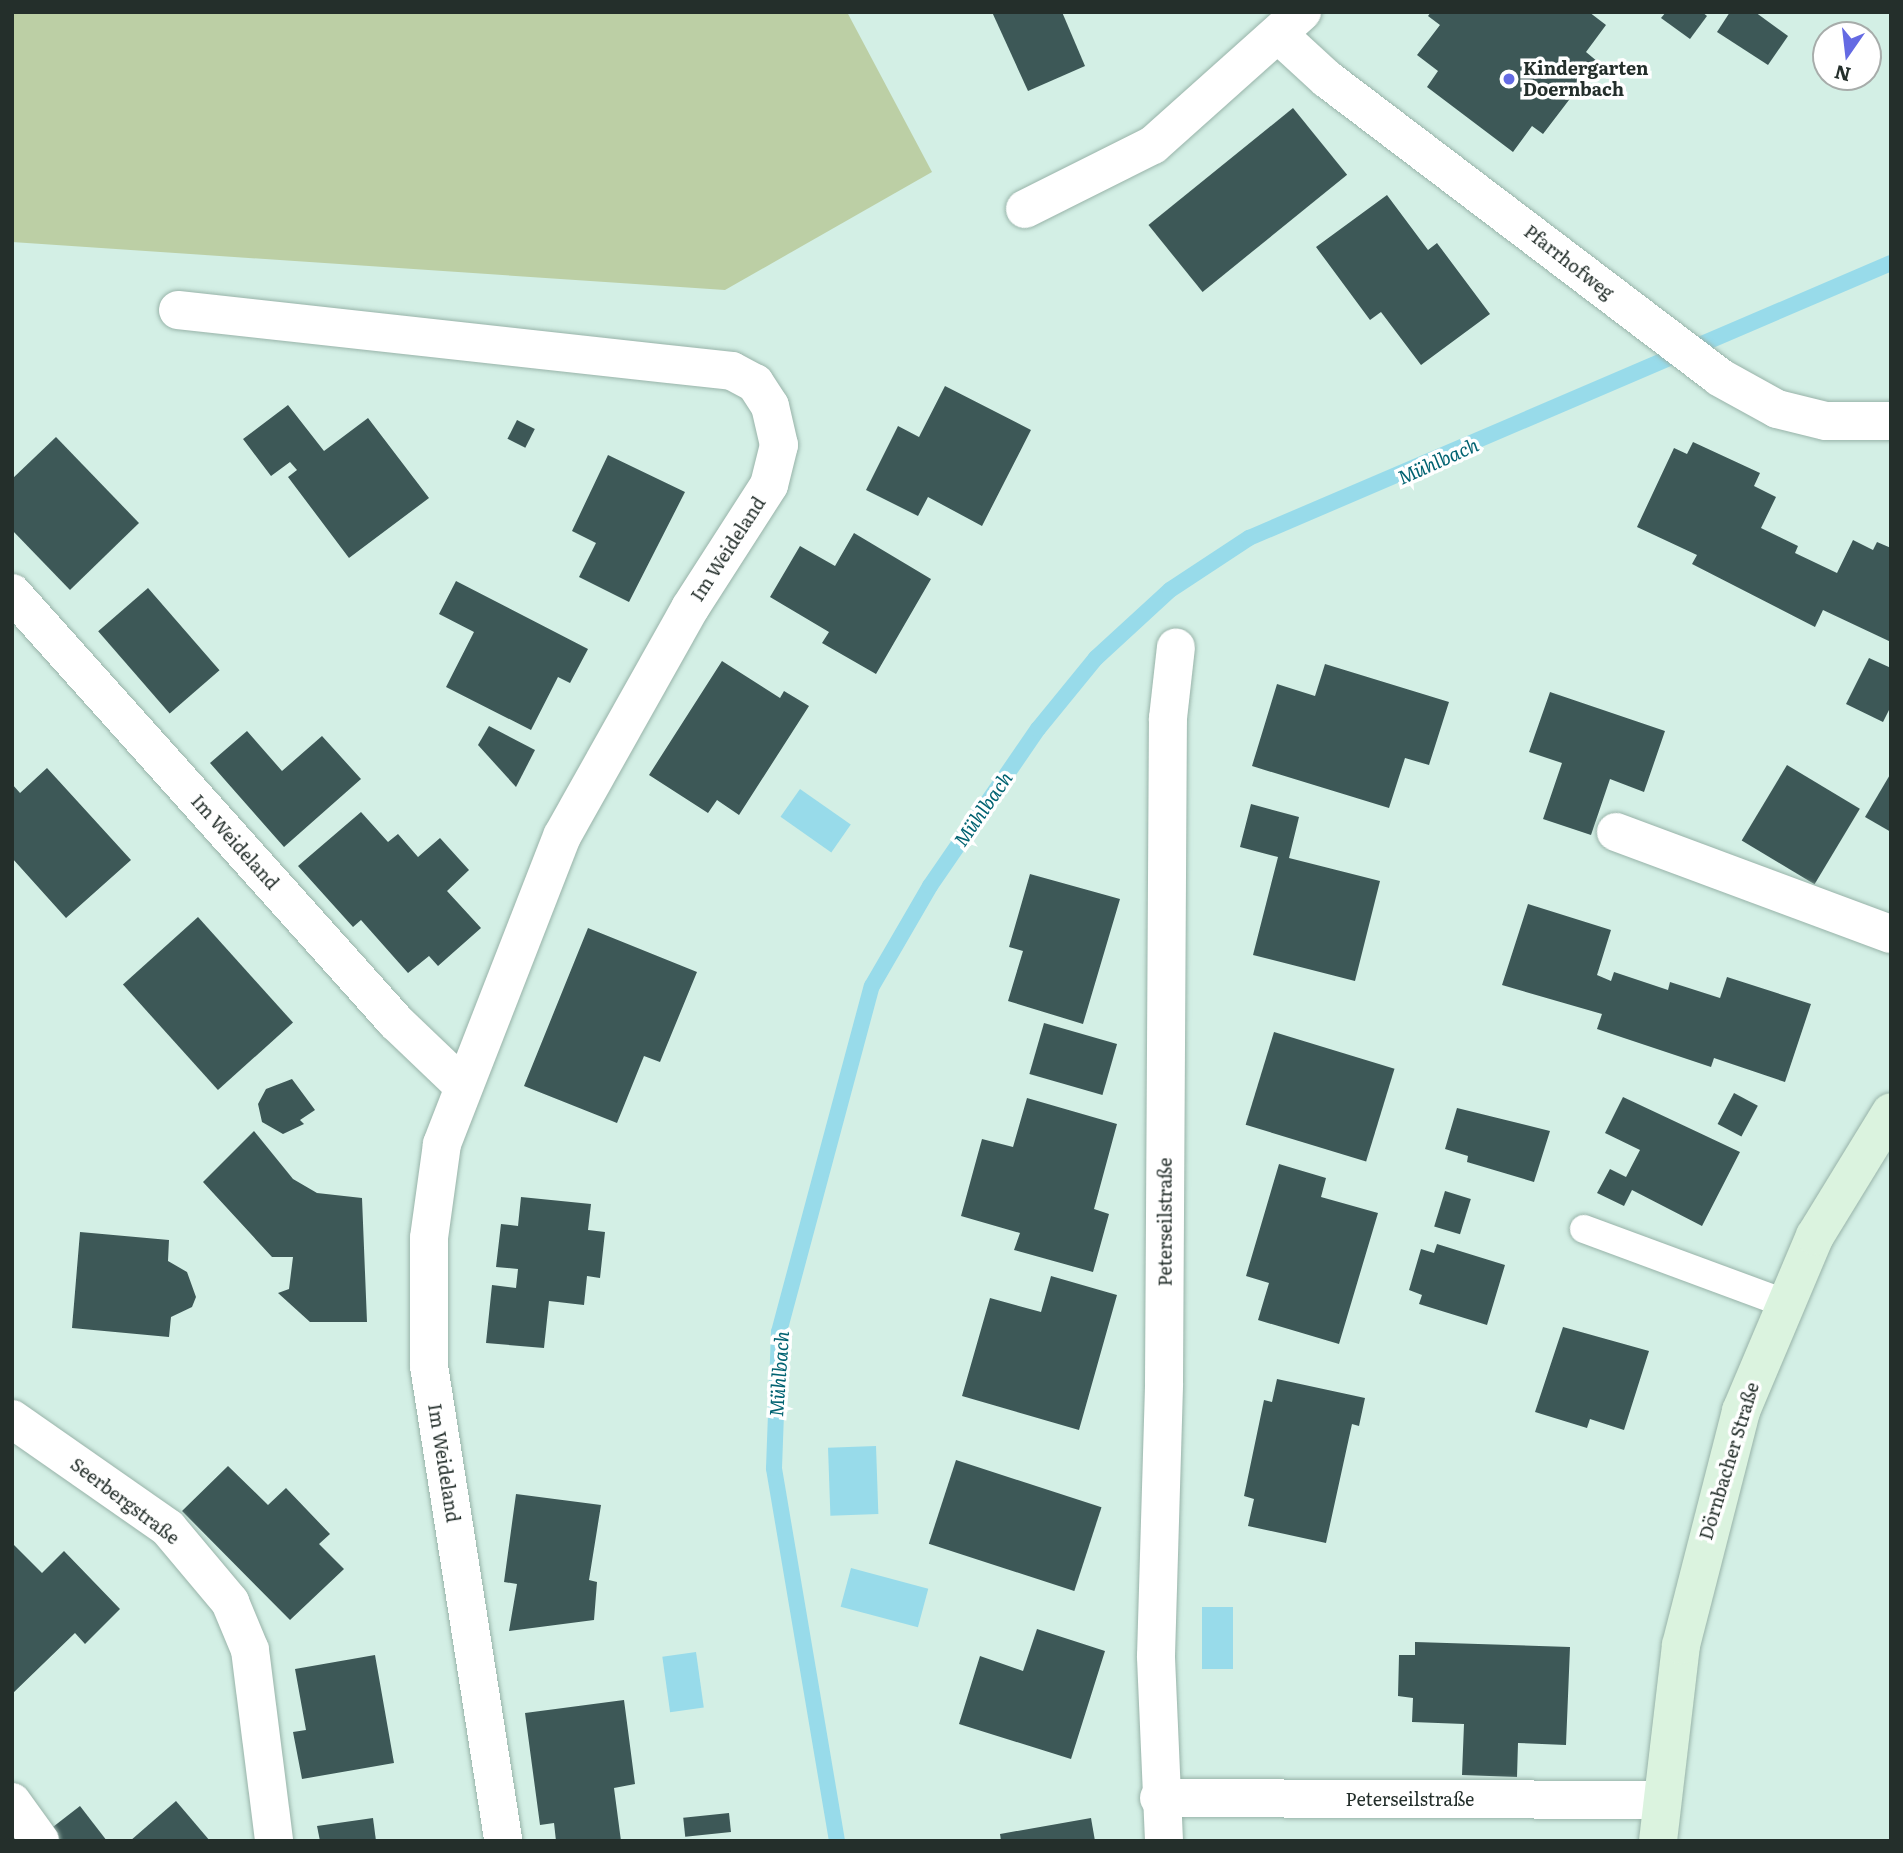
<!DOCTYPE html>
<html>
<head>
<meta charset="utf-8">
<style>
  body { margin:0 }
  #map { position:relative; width:1903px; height:1853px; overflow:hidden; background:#d3efe5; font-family:Literata,serif }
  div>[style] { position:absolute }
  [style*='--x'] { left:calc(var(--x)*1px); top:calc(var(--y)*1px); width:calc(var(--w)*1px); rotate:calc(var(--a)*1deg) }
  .green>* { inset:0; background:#bccfa5 }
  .water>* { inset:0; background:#98dbea; transform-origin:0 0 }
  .stream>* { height:16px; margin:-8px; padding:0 8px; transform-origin:8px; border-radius:8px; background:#98dbea }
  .building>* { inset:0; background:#3d5857; transform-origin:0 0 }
  .roads { filter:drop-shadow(0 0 2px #98b3a9) drop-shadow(0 0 2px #98b3a9) }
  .lane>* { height:28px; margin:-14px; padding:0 14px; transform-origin:14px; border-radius:14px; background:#fff }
  .street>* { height:38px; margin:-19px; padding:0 19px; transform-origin:19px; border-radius:19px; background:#fff }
  .secondary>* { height:38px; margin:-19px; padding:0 19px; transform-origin:19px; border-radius:19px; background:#dbf3df }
  .dots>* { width:19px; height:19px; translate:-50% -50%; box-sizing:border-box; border:4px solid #fff; border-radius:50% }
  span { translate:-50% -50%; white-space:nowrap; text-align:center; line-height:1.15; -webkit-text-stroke:7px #fff; paint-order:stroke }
  .poi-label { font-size:18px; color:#242f2b; font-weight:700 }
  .left { translate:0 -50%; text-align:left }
  .street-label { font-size:18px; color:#242f2b }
  .water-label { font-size:19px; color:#006271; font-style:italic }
  .frame { position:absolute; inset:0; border:14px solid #242f2b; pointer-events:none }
  .north { position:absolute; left:1812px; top:21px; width:70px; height:70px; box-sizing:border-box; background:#fff; border:2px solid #a7acaa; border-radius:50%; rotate:194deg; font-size:19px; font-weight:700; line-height:28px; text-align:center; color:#242f2b }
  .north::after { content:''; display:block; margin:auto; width:24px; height:32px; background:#646ae3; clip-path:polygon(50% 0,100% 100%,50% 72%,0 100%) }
</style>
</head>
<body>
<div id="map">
  <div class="green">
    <i style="clip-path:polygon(12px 12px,847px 12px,932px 172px,725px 290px,12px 242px)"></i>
  </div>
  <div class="water">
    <i style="left:800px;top:789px;width:62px;height:34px;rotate:35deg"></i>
    <i style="left:876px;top:1446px;width:68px;height:48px;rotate:88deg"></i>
    <i style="left:851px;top:1568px;width:80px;height:40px;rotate:15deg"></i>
    <i style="left:1202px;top:1607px;width:31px;height:62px"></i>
    <i style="left:696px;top:1652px;width:56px;height:34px;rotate:82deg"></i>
  </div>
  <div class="stream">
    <i style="--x:837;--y:1841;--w:378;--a:-99.6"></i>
    <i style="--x:774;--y:1468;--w:136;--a:-87.9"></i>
    <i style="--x:779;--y:1332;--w:358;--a:-75"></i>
    <i style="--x:872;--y:986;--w:116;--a:-59.9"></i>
    <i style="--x:930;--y:886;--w:191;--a:-55.5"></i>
    <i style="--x:1038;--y:729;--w:92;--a:-50.8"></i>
    <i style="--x:1096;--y:658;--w:100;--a:-42.6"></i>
    <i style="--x:1170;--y:590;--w:95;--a:-33.4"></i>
    <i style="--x:1249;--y:538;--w:698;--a:-23.19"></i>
  </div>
  <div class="building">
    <i style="clip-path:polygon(992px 12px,1062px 12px,1085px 66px,1028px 91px)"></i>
    <i style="clip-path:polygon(1431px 12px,1589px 12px,1606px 25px,1586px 52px,1598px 62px,1543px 134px,1532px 126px,1513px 152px,1427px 87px,1438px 71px,1417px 55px,1440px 25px,1428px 16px)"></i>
    <i style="clip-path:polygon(1666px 12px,1702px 12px,1707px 16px,1690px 39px,1661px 18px)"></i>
    <i style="clip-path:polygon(1730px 12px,1755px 12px,1788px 36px,1768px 65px,1717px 32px)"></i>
    <i style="left:1293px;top:108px;width:86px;height:186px;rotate:51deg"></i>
    <i style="clip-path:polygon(1387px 195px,1428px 250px,1437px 243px,1490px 314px,1421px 365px,1381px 312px,1370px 320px,1316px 247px)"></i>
    <i style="clip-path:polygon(945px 386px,1031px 430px,982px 526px,928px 497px,918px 516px,866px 490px,898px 426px,919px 437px)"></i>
    <i style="clip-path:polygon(288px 405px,324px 451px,368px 418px,429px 498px,349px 558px,288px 477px,297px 470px,290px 462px,271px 476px,243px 439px)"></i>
    <i style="left:517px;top:420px;width:20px;height:21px;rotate:27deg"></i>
    <i style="clip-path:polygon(56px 437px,139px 523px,70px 590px,12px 530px,12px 479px)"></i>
    <i style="clip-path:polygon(1693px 442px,1760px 473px,1754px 486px,1776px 497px,1761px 528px,1798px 546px,1795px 553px,1837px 573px,1853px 540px,1873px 550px,1877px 542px,1891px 548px,1891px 642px,1823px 610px,1815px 627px,1692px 564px,1697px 555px,1637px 527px,1674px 448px,1687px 454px)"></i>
    <i style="clip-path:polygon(608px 455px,685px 492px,629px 602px,579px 577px,596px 543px,572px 531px)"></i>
    <i style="clip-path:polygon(854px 533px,931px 579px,876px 674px,822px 643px,829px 632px,770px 597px,800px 546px,835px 566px)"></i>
    <i style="clip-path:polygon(456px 581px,588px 649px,570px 683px,558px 677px,531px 730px,446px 687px,474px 632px,439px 614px)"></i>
    <i style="left:148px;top:588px;width:109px;height:66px;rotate:49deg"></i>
    <i style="clip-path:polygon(1869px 658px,1891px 668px,1891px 706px,1883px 722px,1846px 704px)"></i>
    <i style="clip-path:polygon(722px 661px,780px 698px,784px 691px,809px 706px,739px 815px,717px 800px,708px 813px,649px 775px)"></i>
    <i style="clip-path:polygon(1325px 664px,1449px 702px,1429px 765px,1405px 758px,1389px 808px,1252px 766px,1277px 684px,1315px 696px)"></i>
    <i style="clip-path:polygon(1550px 692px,1665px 731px,1644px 792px,1610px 779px,1591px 835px,1543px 819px,1562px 763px,1529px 752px)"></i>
    <i style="clip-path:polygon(489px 726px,535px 750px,516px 787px,478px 745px)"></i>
    <i style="clip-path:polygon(247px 731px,282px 771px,322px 736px,361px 779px,284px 847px,210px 763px)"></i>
    <i style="left:1787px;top:765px;width:85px;height:88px;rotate:31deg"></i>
    <i style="clip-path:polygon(47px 768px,131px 860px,66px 918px,12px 858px,12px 784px,20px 793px)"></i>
    <i style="clip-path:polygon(1891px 773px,1891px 832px,1865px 817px)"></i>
    <i style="clip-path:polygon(1251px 804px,1299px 817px,1289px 858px,1380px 881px,1355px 981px,1253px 955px,1278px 857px,1240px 847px)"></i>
    <i style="clip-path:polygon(361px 812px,388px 842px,398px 834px,418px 857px,440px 838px,469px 870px,447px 891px,481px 928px,438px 966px,429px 956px,408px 973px,361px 920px,353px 927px,298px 866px)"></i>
    <i style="clip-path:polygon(1030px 874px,1120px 899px,1083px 1024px,1008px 1001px,1023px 951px,1009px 947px)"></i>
    <i style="clip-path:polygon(1528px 904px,1611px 930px,1597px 975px,1611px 981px,1614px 972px,1668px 990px,1670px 982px,1720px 998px,1727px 977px,1811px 1004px,1785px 1082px,1714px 1058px,1711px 1067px,1597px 1029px,1602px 1014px,1502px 985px)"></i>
    <i style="left:198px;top:917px;width:142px;height:101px;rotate:48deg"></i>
    <i style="clip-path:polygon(588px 928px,697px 972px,660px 1062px,644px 1056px,617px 1123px,524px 1086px)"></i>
    <i style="left:1044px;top:1023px;width:76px;height:53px;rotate:16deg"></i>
    <i style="left:1274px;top:1032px;width:126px;height:97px;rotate:17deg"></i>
    <i style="clip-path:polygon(292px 1079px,315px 1110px,300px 1120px,304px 1124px,283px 1134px,262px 1122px,258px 1104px,266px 1089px)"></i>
    <i style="left:1734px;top:1093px;width:27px;height:35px;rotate:28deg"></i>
    <i style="clip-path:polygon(1623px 1097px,1740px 1152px,1702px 1226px,1632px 1190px,1624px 1206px,1597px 1193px,1610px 1169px,1626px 1177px,1640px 1150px,1605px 1133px)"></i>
    <i style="clip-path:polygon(1027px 1098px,1117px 1124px,1094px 1209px,1109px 1214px,1093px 1272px,1014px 1250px,1020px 1233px,961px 1216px,982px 1139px,1013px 1147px)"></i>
    <i style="clip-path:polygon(1457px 1108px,1550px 1131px,1534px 1182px,1467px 1162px,1468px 1156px,1445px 1149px)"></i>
    <i style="clip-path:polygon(254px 1131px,293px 1179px,317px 1193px,362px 1198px,367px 1322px,310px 1322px,278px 1293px,289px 1289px,293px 1257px,272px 1257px,203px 1182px)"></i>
    <i style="clip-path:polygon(1279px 1164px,1326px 1178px,1321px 1197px,1378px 1213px,1339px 1344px,1258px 1320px,1269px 1283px,1246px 1276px)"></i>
    <i style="left:1445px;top:1191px;width:27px;height:37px;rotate:17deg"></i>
    <i style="clip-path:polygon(521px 1197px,591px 1204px,588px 1230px,605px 1232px,600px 1278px,587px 1276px,584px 1305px,549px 1301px,544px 1348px,486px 1343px,492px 1285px,516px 1288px,518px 1269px,496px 1267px,501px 1224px,518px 1226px)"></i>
    <i style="clip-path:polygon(80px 1232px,169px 1240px,168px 1261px,187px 1272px,196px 1297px,192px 1307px,171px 1317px,169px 1337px,72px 1328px)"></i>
    <i style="clip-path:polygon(1437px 1244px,1505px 1265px,1487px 1325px,1419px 1304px,1422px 1295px,1409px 1290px,1421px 1249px,1434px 1253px)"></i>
    <i style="clip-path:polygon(1051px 1276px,1117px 1295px,1079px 1430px,962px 1396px,990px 1298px,1041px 1312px)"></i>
    <i style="clip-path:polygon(1563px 1327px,1649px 1351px,1624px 1430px,1590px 1419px,1587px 1428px,1535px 1412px)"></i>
    <i style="clip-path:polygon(1277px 1379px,1365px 1398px,1359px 1426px,1352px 1424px,1326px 1543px,1248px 1526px,1254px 1499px,1244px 1496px,1264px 1400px,1272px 1402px)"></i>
    <i style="left:956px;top:1460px;width:153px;height:88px;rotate:18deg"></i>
    <i style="clip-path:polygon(228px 1466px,268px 1505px,286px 1488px,330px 1534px,319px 1544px,344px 1569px,290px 1620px,182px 1511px)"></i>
    <i style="clip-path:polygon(516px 1494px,601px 1505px,589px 1580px,597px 1582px,594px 1620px,509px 1631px,517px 1584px,504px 1582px)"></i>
    <i style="clip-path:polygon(12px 1543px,42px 1573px,64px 1551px,120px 1609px,85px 1644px,75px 1633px,12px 1694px)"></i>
    <i style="clip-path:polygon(1037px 1629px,1105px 1651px,1071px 1759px,959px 1724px,980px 1656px,1023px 1671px)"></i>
    <i style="clip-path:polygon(1415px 1642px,1570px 1647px,1566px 1745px,1518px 1743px,1517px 1777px,1462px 1775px,1464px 1724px,1412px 1722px,1413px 1698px,1398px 1696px,1399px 1655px,1415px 1655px)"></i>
    <i style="clip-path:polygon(375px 1655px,394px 1763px,302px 1779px,293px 1732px,306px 1730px,295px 1669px)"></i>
    <i style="clip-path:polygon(624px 1700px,635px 1784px,614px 1788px,621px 1841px,556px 1841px,554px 1823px,540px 1825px,525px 1713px)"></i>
    <i style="clip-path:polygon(176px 1801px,210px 1841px,130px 1841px)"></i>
    <i style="clip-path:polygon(80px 1806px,107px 1841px,58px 1841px,49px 1830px)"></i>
    <i style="left:729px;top:1813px;width:19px;height:46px;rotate:84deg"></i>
    <i style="clip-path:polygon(373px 1818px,376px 1841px,320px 1841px,317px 1826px)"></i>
    <i style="clip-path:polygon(1091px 1818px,1095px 1841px,1001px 1841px,1000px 1834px)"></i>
  </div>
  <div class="roads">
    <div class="lane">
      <i style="--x:1584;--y:1229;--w:213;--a:20.3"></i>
    </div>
    <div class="street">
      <i style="--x:1278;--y:34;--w:67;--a:42.6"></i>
      <i style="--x:1327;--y:79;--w:492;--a:37.2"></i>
      <i style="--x:1719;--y:377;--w:66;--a:28.9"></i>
      <i style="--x:1777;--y:409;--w:50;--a:13.8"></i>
      <i style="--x:1826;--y:421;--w:65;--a:0"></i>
      <i style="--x:1025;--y:209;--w:143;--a:-26.6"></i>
      <i style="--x:1153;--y:145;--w:200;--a:-41.8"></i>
      <i style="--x:178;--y:310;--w:557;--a:6.28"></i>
      <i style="--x:732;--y:371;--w:26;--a:28"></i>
      <i style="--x:755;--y:383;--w:27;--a:57"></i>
      <i style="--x:770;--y:406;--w:40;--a:77"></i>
      <i style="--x:779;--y:445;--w:41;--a:104"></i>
      <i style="--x:769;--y:485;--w:146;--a:122.7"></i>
      <i style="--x:690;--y:608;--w:261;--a:119.3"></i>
      <i style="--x:562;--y:836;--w:331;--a:111.3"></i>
      <i style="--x:442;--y:1144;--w:95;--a:97.9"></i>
      <i style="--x:429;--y:1238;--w:128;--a:90"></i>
      <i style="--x:429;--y:1366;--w:481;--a:81.1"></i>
      <i style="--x:12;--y:593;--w:576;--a:48.17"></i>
      <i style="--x:396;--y:1022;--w:93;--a:43.7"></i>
      <i style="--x:1616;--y:832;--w:293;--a:20.4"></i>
      <i style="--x:12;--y:1419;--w:190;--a:34.9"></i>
      <i style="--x:168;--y:1528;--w:97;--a:50"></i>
      <i style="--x:230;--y:1602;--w:52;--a:67.4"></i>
      <i style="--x:250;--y:1650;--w:193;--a:82.8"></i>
      <i style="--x:1159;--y:1798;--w:502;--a:0.23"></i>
      <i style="--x:12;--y:1802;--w:48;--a:54.3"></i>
      <i style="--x:1164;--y:1841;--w:185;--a:-92.5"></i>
      <i style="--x:1156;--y:1656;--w:273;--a:-88.3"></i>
      <i style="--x:1164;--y:1383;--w:665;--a:-89.66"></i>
      <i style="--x:1168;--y:718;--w:71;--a:-83.6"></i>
    </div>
    <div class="secondary">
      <i style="--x:1658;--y:1841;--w:197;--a:-83.3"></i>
      <i style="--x:1681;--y:1645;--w:242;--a:-75.6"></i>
      <i style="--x:1741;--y:1411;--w:190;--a:-67.1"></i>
      <i style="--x:1815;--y:1236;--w:145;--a:-58.5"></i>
    </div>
  </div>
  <div class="dots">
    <i style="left:1509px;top:79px;background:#646ae3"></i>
  </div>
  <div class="poi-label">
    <span class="left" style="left:1523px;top:79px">Kindergarten<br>Doernbach</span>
  </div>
  <div class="street-label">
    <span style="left:1569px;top:262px;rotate:38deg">Pfarrhofweg</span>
    <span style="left:728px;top:549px;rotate:-57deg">Im Weideland</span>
    <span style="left:235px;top:842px;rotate:48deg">Im Weideland</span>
    <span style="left:1165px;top:1222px;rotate:-90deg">Peterseilstraße</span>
    <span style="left:1729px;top:1461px;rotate:-73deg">Dörnbacher Straße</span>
    <span style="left:444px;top:1463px;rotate:81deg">Im Weideland</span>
    <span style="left:125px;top:1501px;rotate:37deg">Seerbergstraße</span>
    <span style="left:1410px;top:1799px">Peterseilstraße</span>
  </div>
  <div class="water-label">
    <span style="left:1438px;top:461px;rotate:-24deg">Mühlbach</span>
    <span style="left:983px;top:809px;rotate:-55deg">Mühlbach</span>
    <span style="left:779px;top:1374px;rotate:-86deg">Mühlbach</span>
  </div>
  <div class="frame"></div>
  <div class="north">N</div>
</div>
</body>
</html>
